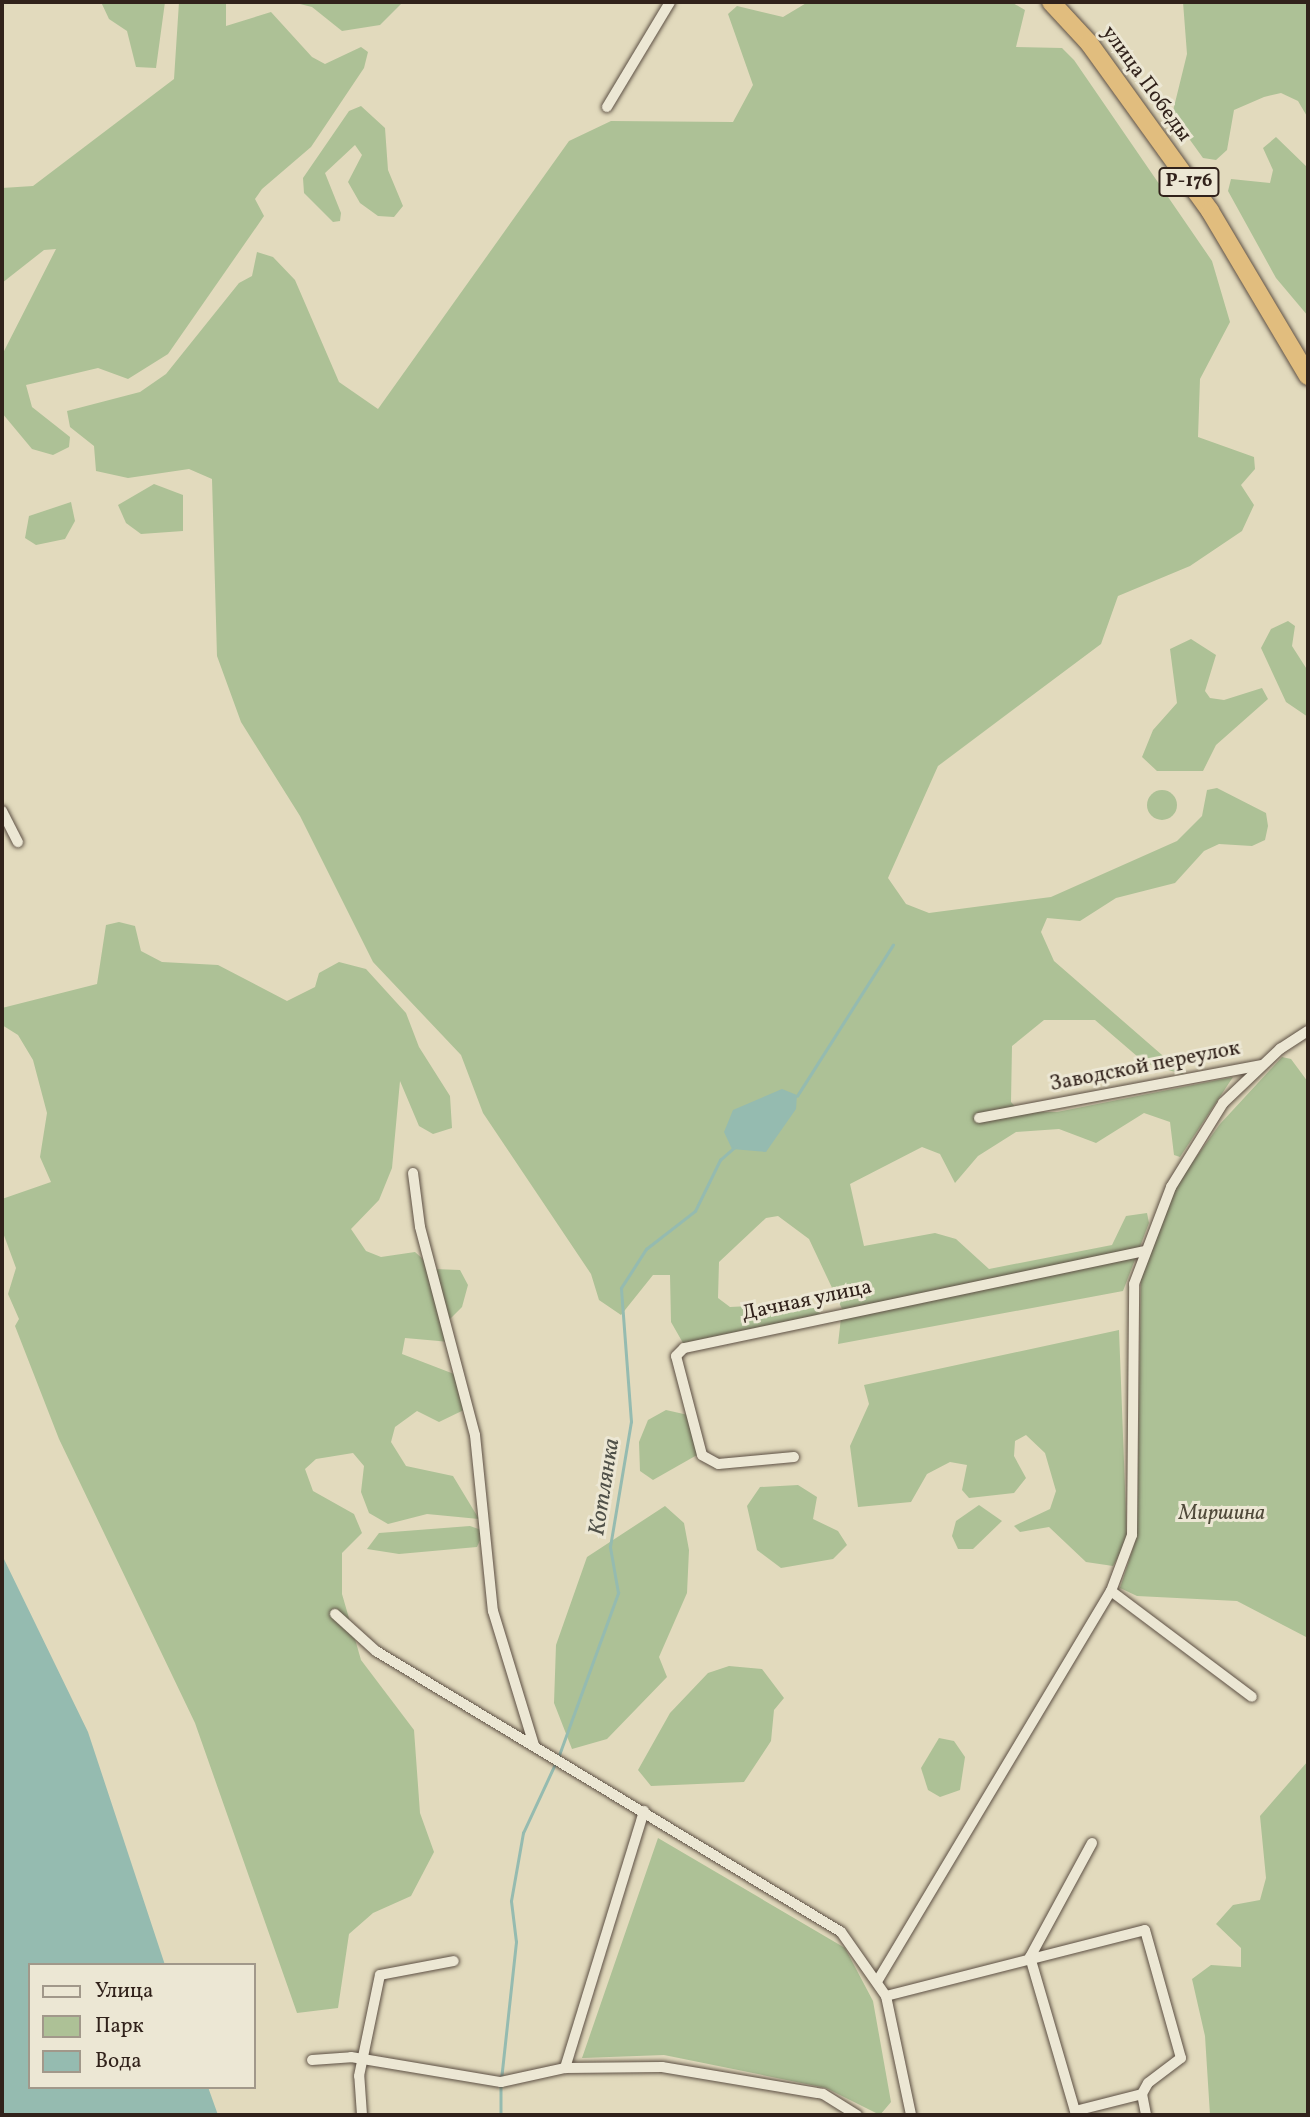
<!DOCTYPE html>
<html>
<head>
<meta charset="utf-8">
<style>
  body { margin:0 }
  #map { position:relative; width:1310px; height:2117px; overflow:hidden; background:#e2dabd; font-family:Vollkorn,serif }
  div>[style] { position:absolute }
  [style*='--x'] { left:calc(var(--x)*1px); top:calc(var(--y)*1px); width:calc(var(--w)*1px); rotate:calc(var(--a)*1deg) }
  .green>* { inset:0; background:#adc196 }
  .round { border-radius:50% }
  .water>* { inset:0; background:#95bbb0 }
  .stream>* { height:2.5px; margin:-1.25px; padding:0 1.25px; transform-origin:1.25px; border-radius:1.25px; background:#95bbb0 }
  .roads { filter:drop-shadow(0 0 2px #5d5044) drop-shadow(0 0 2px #5d5044) }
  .minor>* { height:10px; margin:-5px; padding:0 5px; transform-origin:5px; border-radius:5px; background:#ece7d4 }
  .trunk>* { height:18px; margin:-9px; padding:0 9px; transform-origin:9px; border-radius:9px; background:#e1bd7e }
  span { translate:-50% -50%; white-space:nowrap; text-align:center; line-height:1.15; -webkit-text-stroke:6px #ece7d4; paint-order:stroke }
  .shield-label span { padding:2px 5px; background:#ece7d4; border:2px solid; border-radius:5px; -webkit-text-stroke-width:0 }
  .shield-label { font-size:19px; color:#31221b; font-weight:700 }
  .street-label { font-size:21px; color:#31221b }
  .park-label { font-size:21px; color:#504a3a; font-style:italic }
  .water-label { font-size:23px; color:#4f5048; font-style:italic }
  .frame { position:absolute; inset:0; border:4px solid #31221b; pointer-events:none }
  .legend { position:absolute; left:28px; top:1963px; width:228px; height:126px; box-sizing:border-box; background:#ece7d4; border:2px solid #a1988a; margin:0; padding:9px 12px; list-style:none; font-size:21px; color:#31221b }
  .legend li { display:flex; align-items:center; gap:14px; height:35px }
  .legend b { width:35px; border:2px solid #a1988a }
</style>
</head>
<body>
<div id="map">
  <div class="green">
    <i style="clip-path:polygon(101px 2px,165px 2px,156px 68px,136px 67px,127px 31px,109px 19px)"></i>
    <i style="clip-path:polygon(179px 2px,226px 2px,226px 26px,271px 12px,312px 57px,325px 64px,361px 47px,368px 52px,364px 68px,311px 147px,262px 189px,255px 199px,264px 216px,168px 354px,128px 379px,98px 368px,26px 385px,32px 407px,70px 437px,69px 447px,53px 455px,32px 449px,2px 413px,2px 355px,56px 249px,44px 250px,2px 283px,2px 188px,33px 186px,174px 79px)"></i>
    <i style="clip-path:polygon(292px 2px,403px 2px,380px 25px,342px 31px,312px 7px)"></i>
    <i style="clip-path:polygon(808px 2px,1011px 2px,1025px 10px,1016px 47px,1062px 48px,1074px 60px,1212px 261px,1230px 322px,1200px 379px,1198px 437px,1254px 457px,1255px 469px,1241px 485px,1254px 505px,1242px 531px,1190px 566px,1118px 596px,1101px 644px,938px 766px,888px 878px,906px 904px,929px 913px,1051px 897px,1177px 841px,1202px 816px,1207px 790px,1217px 788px,1266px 813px,1268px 826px,1265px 840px,1252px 846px,1219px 844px,1204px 851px,1175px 883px,1116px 898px,1080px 921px,1047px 918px,1041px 932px,1054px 961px,1185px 1075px,1145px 1063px,1095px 1020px,1044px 1020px,1012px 1046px,1011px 1102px,1020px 1112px,1057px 1112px,1233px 1077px,1180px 1157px,1174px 1155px,1170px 1122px,1144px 1113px,1096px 1143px,1059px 1129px,1016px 1132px,978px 1156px,955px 1183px,940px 1154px,922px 1147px,850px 1184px,864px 1246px,935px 1233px,956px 1239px,989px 1269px,1112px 1245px,1126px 1216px,1147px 1213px,1149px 1223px,1123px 1291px,838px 1344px,842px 1309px,809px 1239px,778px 1216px,766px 1218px,719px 1262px,718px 1298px,730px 1307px,788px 1304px,811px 1306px,821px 1314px,683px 1343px,671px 1322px,670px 1275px,653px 1275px,621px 1315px,599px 1300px,591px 1274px,483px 1113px,461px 1055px,373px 962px,300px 816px,241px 722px,217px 656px,212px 479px,189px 469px,128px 478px,96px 471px,94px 446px,70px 427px,67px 411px,140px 392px,166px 374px,239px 283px,252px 276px,257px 252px,273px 257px,295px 280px,339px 382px,378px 409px,569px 141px,611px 121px,733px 122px,753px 85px,728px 14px,737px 6px,783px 17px)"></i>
    <i style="clip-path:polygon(1183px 2px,1308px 2px,1308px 118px,1298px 101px,1281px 93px,1264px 97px,1234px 110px,1227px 150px,1216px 160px,1203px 158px,1172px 115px,1187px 54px)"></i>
    <i style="clip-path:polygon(361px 106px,385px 128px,388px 170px,403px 206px,394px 217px,378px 216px,360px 203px,348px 182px,362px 155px,355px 145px,325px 173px,341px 213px,340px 221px,333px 222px,304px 193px,303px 178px,349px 111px)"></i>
    <i style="clip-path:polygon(1276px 137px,1308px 168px,1308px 316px,1276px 278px,1228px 191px,1231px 179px,1270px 183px,1273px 170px,1263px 148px)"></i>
    <i style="clip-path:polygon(154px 484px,183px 495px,183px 531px,141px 534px,126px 523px,118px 505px)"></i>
    <i style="clip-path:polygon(71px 502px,75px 521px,65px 539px,36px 545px,25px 538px,29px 516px)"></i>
    <i style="clip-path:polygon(1288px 621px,1295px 626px,1292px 646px,1308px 671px,1308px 717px,1286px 702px,1261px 648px,1271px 629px)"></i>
    <i style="clip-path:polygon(1191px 639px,1216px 655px,1205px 691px,1210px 698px,1224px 700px,1262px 688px,1268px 699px,1216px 745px,1203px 771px,1157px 771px,1142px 757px,1153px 730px,1177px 703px,1170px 649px)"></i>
    <i class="round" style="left:1147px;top:790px;width:30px;height:30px"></i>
    <i style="clip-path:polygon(119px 922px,135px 926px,141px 951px,162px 962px,218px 965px,287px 1001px,315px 987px,319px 973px,339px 962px,366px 969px,406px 1013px,419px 1047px,450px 1096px,452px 1128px,433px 1134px,419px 1126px,400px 1081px,392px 1168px,379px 1200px,351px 1229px,366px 1251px,381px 1257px,415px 1252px,434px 1269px,460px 1270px,468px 1285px,462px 1307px,447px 1322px,450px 1342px,405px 1338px,402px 1354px,454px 1374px,470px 1407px,439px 1422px,417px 1411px,395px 1427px,391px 1442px,406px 1466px,453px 1476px,479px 1519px,427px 1514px,388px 1524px,369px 1513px,361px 1492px,364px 1466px,353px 1453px,316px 1459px,305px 1469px,313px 1491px,354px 1514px,362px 1533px,342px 1553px,342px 1594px,361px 1660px,414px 1730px,420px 1813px,434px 1852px,411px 1896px,373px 1913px,349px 1934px,338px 2008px,297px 2013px,195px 1723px,59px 1439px,15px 1326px,19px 1319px,8px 1294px,16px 1268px,2px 1230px,2px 1199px,51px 1182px,40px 1157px,47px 1113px,33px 1060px,18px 1035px,2px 1025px,2px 1008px,97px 984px,106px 925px)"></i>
    <i style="clip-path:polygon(1282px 1057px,1291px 1059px,1308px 1082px,1308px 1638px,1237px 1601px,1137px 1596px,1120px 1588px,1137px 1536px,1141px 1274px,1176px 1185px,1220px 1124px)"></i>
    <i style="clip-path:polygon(1119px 1330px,1127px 1541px,1113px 1566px,1086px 1562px,1049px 1527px,1020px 1532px,1014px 1526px,1050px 1509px,1056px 1491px,1045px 1453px,1026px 1435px,1015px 1441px,1014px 1456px,1026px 1478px,1014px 1493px,969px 1498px,962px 1490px,967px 1465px,950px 1462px,927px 1474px,911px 1502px,858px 1507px,850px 1446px,869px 1404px,864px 1385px)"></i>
    <i style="clip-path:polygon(666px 1410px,688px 1415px,697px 1455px,653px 1480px,640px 1471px,639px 1442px,648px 1420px)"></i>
    <i style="clip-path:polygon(798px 1485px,817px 1497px,813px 1519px,838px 1531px,847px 1545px,833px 1559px,781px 1568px,757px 1550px,747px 1506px,760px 1487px)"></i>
    <i style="clip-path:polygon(979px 1505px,1002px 1521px,973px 1549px,958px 1549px,952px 1536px,956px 1521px)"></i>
    <i style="clip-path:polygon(665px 1506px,684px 1523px,689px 1550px,687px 1593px,659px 1657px,667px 1677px,607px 1739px,572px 1749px,554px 1703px,556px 1645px,587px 1557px)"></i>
    <i style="clip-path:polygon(470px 1526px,484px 1531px,477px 1547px,399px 1554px,367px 1549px,379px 1533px)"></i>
    <i style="clip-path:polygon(729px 1666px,762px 1669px,784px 1698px,774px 1710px,771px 1741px,744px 1782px,651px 1786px,638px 1770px,670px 1713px,708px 1673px)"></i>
    <i style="clip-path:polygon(939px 1738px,954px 1741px,965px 1757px,960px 1790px,940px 1797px,928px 1790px,921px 1768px)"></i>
    <i style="clip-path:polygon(1308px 1761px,1308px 2115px,1210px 2115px,1205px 2036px,1192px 1979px,1211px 1965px,1241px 1967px,1241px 1948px,1216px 1924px,1233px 1905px,1260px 1900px,1266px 1878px,1260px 1816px)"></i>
    <i style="clip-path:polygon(658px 1838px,845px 1948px,873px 2001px,891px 2102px,880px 2115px,826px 2088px,664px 2055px,582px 2058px)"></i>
  </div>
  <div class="water">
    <i style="clip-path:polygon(782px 1089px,797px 1095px,796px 1109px,766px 1152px,732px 1149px,724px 1132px,733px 1110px)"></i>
    <i style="clip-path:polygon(2px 1555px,88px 1732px,165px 1965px,30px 1965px,30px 2087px,208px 2087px,218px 2115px,2px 2115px)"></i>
  </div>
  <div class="stream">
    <i style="--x:797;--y:1096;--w:179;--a:-57.6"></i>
    <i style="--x:558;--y:1758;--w:176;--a:-70"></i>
    <i style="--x:618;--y:1593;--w:47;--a:-99.9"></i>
    <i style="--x:610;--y:1547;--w:127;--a:-80.5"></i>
    <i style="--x:631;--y:1422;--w:134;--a:-94.3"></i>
    <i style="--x:621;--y:1288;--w:46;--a:-57.3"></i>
    <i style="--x:646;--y:1249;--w:62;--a:-37.8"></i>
    <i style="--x:695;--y:1211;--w:57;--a:-63.9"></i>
    <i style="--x:720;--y:1160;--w:20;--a:-41"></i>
    <i style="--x:501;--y:2080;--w:139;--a:-83.8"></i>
    <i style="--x:516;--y:1942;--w:41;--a:-97"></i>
    <i style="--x:511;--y:1901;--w:69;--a:-80"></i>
    <i style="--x:523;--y:1833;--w:76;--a:-65.1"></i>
    <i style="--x:501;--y:2087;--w:28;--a:90"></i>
  </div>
  <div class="roads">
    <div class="minor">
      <i style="--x:607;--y:107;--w:122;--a:-59"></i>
      <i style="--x:2;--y:811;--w:35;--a:63"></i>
      <i style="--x:979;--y:1118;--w:287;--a:-10.6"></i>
      <i style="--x:413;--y:1173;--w:54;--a:82.6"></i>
      <i style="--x:420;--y:1227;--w:215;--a:75.2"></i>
      <i style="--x:475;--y:1435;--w:177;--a:84.2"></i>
      <i style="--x:493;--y:1611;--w:140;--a:73"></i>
      <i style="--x:794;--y:1457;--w:76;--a:174.7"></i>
      <i style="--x:718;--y:1464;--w:18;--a:-151"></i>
      <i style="--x:702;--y:1455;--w:102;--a:-104.7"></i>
      <i style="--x:676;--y:1356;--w:11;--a:-45"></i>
      <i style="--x:684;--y:1348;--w:470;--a:-11.9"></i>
      <i style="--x:1111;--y:1591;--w:176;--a:36.9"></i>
      <i style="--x:335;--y:1614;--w:55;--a:42.1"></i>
      <i style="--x:376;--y:1651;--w:543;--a:31.14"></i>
      <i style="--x:841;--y:1932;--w:78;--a:54.9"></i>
      <i style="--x:886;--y:1996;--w:122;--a:78.1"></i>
      <i style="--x:1092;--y:1843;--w:130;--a:118.5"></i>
      <i style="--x:1030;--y:1957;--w:160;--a:73.7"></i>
      <i style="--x:1075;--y:2111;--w:69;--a:-14.2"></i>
      <i style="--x:878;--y:1980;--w:453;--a:-59.1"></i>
      <i style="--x:1111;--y:1591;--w:60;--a:-69.4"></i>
      <i style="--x:1132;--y:1535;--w:251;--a:-89.5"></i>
      <i style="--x:1134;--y:1284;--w:104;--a:-69.1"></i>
      <i style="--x:1171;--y:1187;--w:99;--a:-58.2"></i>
      <i style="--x:1223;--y:1103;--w:79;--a:-43.5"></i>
      <i style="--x:1280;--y:1049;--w:33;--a:-33"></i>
      <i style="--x:886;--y:1996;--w:267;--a:-14.3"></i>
      <i style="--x:1145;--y:1930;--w:133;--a:74.3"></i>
      <i style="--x:1181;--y:2058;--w:41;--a:142.9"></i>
      <i style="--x:1148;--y:2083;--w:13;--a:119"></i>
      <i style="--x:1142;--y:2094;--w:21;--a:79"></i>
      <i style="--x:312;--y:2060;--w:39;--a:-4"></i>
      <i style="--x:351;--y:2057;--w:152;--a:9.5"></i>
      <i style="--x:501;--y:2082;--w:66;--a:-12.3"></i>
      <i style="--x:565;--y:2068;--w:97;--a:-0.6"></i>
      <i style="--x:662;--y:2067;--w:163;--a:9.5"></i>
      <i style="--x:823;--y:2094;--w:40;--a:32"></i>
      <i style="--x:565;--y:2068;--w:269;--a:-72.9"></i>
      <i style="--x:362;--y:2115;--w:39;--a:-94"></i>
      <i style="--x:359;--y:2076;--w:103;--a:-78.3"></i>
      <i style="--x:380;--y:1975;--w:75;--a:-10.7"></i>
    </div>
    <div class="trunk">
      <i style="--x:1051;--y:2;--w:56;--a:47.2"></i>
      <i style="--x:1089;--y:43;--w:207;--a:54.2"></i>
      <i style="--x:1210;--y:211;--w:192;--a:59.3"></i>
    </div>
  </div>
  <div class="shield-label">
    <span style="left:1189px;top:182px">Р-176</span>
  </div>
  <div class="street-label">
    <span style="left:1146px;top:84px;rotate:54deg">улица Победы</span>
    <span style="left:1145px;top:1067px;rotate:-11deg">Заводской переулок</span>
    <span style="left:807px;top:1301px;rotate:-12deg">Дачная улица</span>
  </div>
  <div class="park-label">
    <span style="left:1222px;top:1514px">Миршина</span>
  </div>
  <div class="water-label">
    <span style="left:605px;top:1487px;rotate:-81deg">Котлянка</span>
  </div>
  <div class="frame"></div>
  <ul class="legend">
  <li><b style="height:9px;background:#ece7d4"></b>Улица</li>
  <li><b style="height:19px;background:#adc196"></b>Парк</li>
  <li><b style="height:19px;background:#95bbb0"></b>Вода</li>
  </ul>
</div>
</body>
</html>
